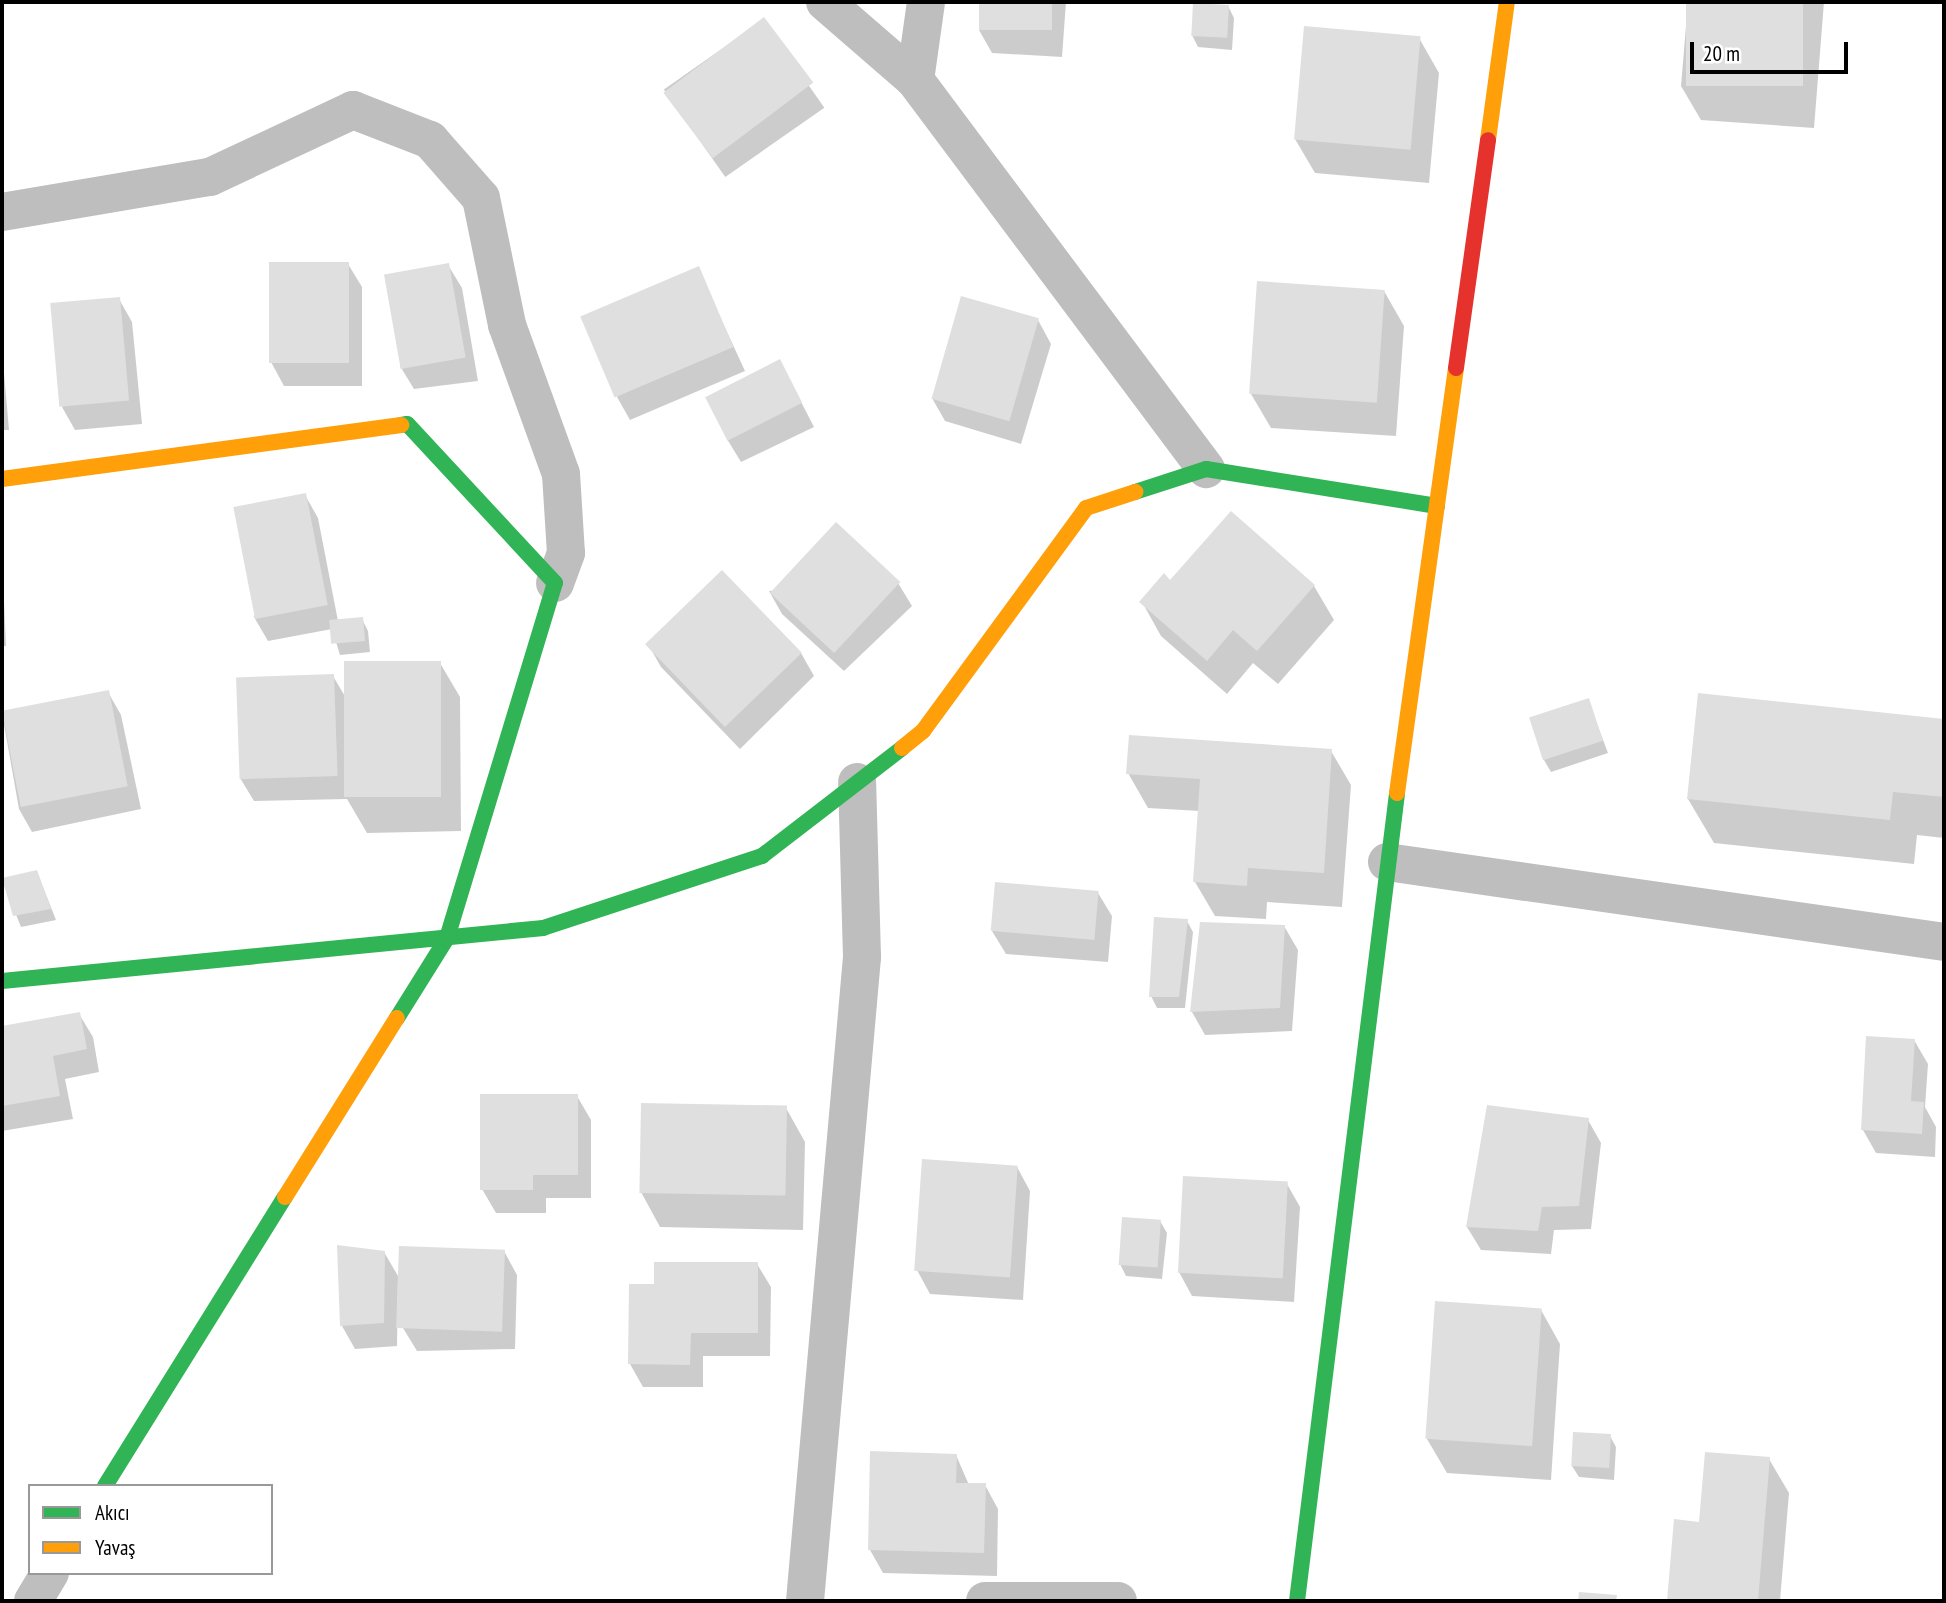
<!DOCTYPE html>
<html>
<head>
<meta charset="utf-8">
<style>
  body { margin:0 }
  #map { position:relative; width:1946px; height:1603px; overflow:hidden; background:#fff; font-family:"PT Sans Narrow",sans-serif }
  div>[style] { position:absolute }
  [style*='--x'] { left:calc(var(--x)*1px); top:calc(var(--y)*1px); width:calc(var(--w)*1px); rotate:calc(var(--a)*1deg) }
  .shadow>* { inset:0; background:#0003; transform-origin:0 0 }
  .building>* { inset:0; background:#dfdfdf; transform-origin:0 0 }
  .street>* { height:38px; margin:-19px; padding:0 19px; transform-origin:19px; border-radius:19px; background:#bebebe }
  .fast>* { height:16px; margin:-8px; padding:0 8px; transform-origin:8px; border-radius:8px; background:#30b455 }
  .slow>* { height:16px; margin:-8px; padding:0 8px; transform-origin:8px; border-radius:8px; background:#ff9f0a }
  .jam>* { height:16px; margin:-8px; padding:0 8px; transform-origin:8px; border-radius:8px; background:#e5322d }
  span { translate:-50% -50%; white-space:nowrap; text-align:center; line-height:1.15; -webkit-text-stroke:5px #fff; paint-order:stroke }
  .frame { position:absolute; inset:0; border:4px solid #000; pointer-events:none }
  .legend { position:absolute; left:28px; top:1484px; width:245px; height:91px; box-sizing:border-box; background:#fff; border:2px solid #999; margin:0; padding:9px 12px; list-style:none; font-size:21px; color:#000 }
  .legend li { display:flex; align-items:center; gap:14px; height:35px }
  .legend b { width:35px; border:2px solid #999 }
  .scale { position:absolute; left:1690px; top:42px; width:158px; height:32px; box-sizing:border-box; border:4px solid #000; border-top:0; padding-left:9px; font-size:21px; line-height:24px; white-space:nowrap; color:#000; -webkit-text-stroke:5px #fff; paint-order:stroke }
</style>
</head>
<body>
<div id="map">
  <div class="shadow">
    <i style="clip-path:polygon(981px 2px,1066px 2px,1062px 57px,992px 53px,979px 30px)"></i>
    <i style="clip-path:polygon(1688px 2px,1824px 2px,1814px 128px,1701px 120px,1681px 86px)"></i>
    <i style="clip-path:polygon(1228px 6px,1234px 18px,1232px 50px,1198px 47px,1192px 35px)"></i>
    <i style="left:763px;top:20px;width:107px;height:121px;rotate:55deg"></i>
    <i style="clip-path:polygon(1419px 38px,1439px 73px,1429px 183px,1315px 173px,1295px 139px)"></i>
    <i style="clip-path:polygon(348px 264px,362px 287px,362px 386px,284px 386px,271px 362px)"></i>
    <i style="clip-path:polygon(448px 265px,462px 288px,478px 381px,414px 389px,400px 366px)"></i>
    <i style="clip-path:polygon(698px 269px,745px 371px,630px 420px,617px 397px)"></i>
    <i style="clip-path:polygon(1384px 291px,1404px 326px,1396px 436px,1271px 428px,1251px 394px)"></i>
    <i style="clip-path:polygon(119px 299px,132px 322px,142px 424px,75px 430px,62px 407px)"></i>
    <i style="clip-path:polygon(1038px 320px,1051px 344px,1021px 444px,945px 421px,932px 398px)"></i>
    <i style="clip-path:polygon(2px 350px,9px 430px,2px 430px)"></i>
    <i style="clip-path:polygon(780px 361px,814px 427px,741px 462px,727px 439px)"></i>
    <i style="clip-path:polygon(305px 495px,318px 518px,338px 621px,362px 619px,368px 631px,370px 652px,340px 655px,332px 629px,268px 641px,254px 617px)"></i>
    <i style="clip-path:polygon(2px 556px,6px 646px,2px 646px)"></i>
    <i style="clip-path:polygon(722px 573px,801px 653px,814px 676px,740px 749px,661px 667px,648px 644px)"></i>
    <i style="clip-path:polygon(1170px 582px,1314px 586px,1334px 620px,1278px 684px,1253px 663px,1227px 694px,1161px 636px,1142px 602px)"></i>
    <i style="clip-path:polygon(898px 583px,912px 606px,844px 671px,782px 614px,769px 591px)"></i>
    <i style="clip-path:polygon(440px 663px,460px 697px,461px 831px,367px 833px,347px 799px,254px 801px,240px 778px,333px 676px,346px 698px)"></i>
    <i style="clip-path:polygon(108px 692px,121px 715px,141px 809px,32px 832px,19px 809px,2px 713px)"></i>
    <i style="clip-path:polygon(1700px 695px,1944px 720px,1944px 838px,1917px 835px,1914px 864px,1714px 843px,1688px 799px)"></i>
    <i style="clip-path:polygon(1588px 700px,1608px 753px,1551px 772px,1544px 760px)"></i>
    <i style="clip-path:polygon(1331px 751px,1351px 785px,1342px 907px,1267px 902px,1266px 919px,1215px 916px,1195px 882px,1200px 811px,1148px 808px,1128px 773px)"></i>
    <i style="clip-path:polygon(37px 872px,56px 920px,21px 927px,2px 880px)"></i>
    <i style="clip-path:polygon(1098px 893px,1112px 916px,1108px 962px,1006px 954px,992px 931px)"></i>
    <i style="clip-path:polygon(1187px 921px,1193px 932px,1185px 1008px,1157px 1008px,1151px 996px)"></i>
    <i style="clip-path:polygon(1202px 923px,1284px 926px,1298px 950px,1292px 1031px,1205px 1035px,1192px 1012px)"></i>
    <i style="clip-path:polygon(79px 1014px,93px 1037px,99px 1072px,65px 1079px,73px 1119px,2px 1131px,2px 1028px)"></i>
    <i style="clip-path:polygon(1914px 1040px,1928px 1064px,1925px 1107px,1936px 1127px,1935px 1157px,1876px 1153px,1863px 1130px)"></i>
    <i style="clip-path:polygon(577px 1096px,591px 1120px,591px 1198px,546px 1198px,546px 1213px,496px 1213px,482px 1189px)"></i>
    <i style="clip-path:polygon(786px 1108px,805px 1142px,803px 1230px,660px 1227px,641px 1192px)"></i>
    <i style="clip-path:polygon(1588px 1120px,1601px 1143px,1591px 1229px,1554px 1230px,1551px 1254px,1481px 1250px,1467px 1227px)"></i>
    <i style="clip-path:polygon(1017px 1167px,1030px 1191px,1023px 1300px,930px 1294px,917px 1270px)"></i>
    <i style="clip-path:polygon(1287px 1184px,1300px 1207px,1294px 1302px,1192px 1296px,1179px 1272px)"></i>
    <i style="clip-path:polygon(1160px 1221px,1167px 1233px,1162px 1279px,1126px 1276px,1120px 1264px)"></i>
    <i style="clip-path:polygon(504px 1251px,517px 1275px,515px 1349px,417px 1351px,403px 1328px)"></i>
    <i style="clip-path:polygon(384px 1252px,398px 1276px,397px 1346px,355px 1349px,342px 1326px)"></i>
    <i style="clip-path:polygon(757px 1264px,771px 1287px,770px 1356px,703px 1356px,703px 1387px,643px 1387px,630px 1364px,656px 1285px)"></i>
    <i style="clip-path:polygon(1541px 1310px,1560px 1344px,1551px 1480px,1447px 1473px,1427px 1439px)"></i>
    <i style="clip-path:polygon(1610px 1436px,1616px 1447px,1614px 1480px,1579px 1477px,1572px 1466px)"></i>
    <i style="clip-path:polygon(956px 1455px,969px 1485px,985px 1485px,998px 1509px,997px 1576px,883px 1573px,870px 1550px)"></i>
    <i style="clip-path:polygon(1769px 1459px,1789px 1493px,1780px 1601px,1669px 1601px,1676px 1521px,1701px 1523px)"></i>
  </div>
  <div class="building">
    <i style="left:979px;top:2px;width:73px;height:28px"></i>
    <i style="left:1686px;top:2px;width:117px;height:84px"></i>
    <i style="left:1193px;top:3px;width:36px;height:33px;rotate:3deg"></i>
    <i style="left:764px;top:17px;width:82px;height:126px;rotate:53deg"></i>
    <i style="left:1304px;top:26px;width:117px;height:114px;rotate:5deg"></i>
    <i style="left:269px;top:262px;width:80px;height:101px"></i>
    <i style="left:449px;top:263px;width:96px;height:66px;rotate:80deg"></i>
    <i style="left:699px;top:266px;width:88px;height:129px;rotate:67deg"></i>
    <i style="left:1257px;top:281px;width:128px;height:113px;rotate:4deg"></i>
    <i style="left:961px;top:296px;width:81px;height:107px;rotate:16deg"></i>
    <i style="left:120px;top:297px;width:104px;height:70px;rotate:85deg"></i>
    <i style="left:780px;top:359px;width:49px;height:84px;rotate:63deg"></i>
    <i style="left:306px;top:493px;width:114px;height:74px;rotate:79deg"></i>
    <i style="clip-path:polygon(1231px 511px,1315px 585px,1257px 651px,1233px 630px,1207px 661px,1139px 602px,1164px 573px,1170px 580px)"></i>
    <i style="left:836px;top:522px;width:88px;height:97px;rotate:43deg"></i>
    <i style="left:722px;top:570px;width:115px;height:107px;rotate:46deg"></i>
    <i style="left:363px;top:617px;width:24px;height:34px;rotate:85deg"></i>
    <i style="left:441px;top:661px;width:136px;height:97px;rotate:90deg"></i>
    <i style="left:334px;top:674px;width:102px;height:98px;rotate:88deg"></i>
    <i style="left:109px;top:690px;width:98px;height:109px;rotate:79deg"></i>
    <i style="clip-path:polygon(1698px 693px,1944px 719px,1944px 797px,1893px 792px,1890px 820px,1687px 799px)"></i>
    <i style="left:1589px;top:698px;width:45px;height:63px;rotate:72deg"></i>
    <i style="clip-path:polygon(1129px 735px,1332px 749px,1324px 873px,1248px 868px,1247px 886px,1193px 882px,1200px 779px,1126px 774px)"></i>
    <i style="clip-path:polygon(37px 870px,51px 909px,13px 916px,2px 878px)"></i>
    <i style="left:995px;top:882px;width:104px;height:49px;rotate:5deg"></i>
    <i style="clip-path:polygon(1154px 917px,1188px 919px,1179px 997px,1149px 997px)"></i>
    <i style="clip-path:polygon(1200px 922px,1285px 925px,1280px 1008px,1190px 1012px)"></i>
    <i style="clip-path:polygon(80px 1012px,87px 1049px,53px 1056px,60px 1096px,2px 1106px,2px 1026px)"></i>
    <i style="clip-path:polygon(1866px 1036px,1915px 1039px,1911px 1101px,1924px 1102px,1922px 1134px,1861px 1130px)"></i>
    <i style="clip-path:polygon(480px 1094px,578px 1094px,578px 1175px,533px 1175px,533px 1190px,480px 1190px)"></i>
    <i style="left:641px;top:1103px;width:146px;height:90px;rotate:1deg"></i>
    <i style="clip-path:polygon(1487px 1105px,1589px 1118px,1579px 1206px,1542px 1207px,1538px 1231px,1466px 1227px)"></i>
    <i style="left:922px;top:1159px;width:96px;height:112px;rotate:4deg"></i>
    <i style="left:1183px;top:1176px;width:105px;height:97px;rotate:3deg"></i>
    <i style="left:1122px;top:1217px;width:39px;height:48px;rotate:4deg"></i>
    <i style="clip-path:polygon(337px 1245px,385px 1251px,384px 1323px,340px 1326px)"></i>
    <i style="left:399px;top:1246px;width:106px;height:82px;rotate:2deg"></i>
    <i style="clip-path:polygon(654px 1262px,758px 1262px,758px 1333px,691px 1333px,690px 1365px,628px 1364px,629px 1284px,654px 1284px)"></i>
    <i style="left:1435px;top:1301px;width:107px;height:138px;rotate:4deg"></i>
    <i style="left:1573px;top:1432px;width:38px;height:34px;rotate:3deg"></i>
    <i style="clip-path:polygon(870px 1451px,957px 1454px,956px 1483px,986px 1483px,984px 1553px,868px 1550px)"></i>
    <i style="clip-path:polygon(1705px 1452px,1770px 1457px,1758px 1601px,1667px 1601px,1674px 1519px,1699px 1522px)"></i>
    <i style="clip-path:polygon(1579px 1592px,1617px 1595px,1616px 1601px,1578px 1601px)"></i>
  </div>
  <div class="street">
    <i style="--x:825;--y:2;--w:119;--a:40.9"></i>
    <i style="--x:926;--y:2;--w:79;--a:98"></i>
    <i style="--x:915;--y:80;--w:486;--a:53.2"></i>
    <i style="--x:2;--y:212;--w:211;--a:-9.6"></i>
    <i style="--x:210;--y:177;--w:158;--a:-25.1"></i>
    <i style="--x:353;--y:110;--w:83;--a:21.3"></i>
    <i style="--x:430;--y:140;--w:77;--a:48.7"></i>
    <i style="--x:481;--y:198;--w:130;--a:78.4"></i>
    <i style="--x:507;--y:325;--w:158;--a:70.1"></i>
    <i style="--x:561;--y:474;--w:79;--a:86.4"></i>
    <i style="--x:566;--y:553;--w:32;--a:110"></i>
    <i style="--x:1387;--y:862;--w:563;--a:8.17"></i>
    <i style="--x:33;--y:1601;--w:33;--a:-59"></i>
    <i style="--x:805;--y:1601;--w:647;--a:-84.94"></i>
    <i style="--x:862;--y:957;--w:175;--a:-91.6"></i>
    <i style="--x:985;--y:1601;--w:133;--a:0"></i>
  </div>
  <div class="fast">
    <i style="--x:1135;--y:492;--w:75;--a:-17.9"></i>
    <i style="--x:1206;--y:469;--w:234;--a:9.1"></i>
    <i style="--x:2;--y:981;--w:544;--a:-5.6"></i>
    <i style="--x:543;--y:928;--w:231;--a:-18.2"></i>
    <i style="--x:762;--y:856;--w:177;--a:-37.6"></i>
    <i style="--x:397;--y:1018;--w:94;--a:-58"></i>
    <i style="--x:447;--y:938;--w:371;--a:-73.1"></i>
    <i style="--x:555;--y:583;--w:217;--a:-132.9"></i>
    <i style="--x:407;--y:424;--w:6;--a:171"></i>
    <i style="--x:105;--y:1486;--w:340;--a:-58.1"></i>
    <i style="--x:1297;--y:1601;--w:814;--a:-82.94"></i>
  </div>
  <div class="slow">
    <i style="--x:1488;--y:140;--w:139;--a:-82.2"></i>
    <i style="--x:2;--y:479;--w:403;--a:-7.7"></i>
    <i style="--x:902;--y:748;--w:27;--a:-39"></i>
    <i style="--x:923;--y:731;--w:276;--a:-53.8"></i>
    <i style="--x:1086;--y:508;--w:52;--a:-18.1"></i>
    <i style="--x:1397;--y:793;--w:429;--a:-82.1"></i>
    <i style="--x:285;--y:1197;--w:211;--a:-58"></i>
  </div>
  <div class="jam">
    <i style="--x:1456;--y:368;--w:230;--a:-82"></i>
  </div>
  <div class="frame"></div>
  <ul class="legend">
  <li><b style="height:9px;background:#30b455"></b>Akıcı</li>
  <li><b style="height:9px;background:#ff9f0a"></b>Yavaş</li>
  </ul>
  <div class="scale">20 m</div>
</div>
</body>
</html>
